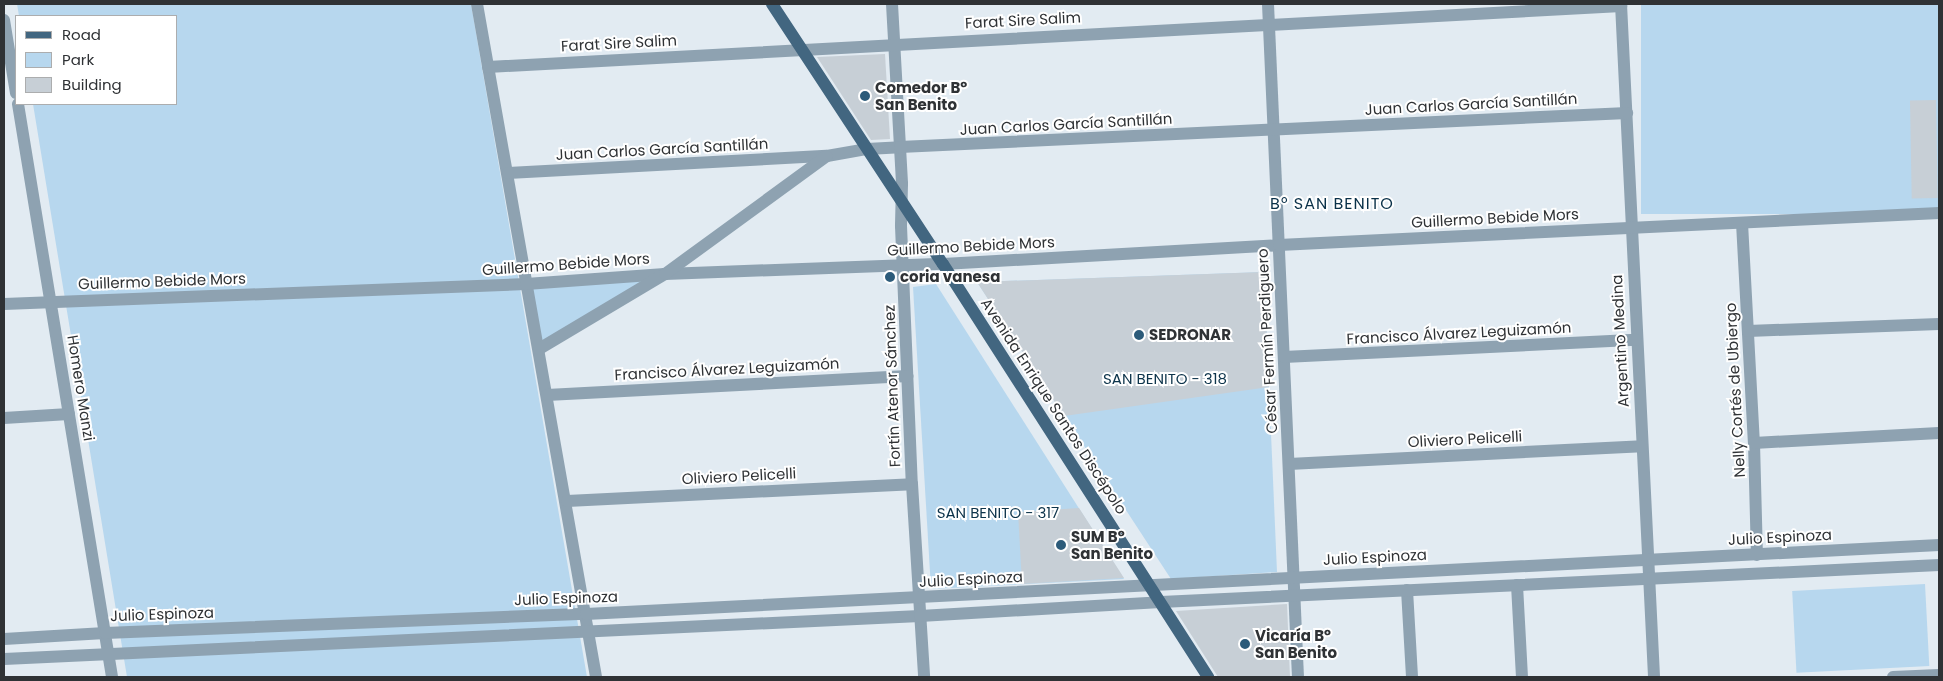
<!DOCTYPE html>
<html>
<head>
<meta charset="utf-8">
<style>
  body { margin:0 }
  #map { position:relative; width:1943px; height:681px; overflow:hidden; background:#e2ebf2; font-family:Poppins,sans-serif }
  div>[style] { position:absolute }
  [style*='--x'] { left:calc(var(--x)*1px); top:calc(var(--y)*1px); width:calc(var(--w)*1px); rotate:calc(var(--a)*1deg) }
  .green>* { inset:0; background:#b7d7ee; transform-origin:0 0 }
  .building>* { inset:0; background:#c7cfd6; transform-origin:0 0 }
  .minor>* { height:12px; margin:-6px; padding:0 6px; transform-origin:6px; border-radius:6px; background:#8ea2b1 }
  .major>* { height:12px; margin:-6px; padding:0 6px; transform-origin:6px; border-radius:6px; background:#426680 }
  .dots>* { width:14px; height:14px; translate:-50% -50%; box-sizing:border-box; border:2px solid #fff; border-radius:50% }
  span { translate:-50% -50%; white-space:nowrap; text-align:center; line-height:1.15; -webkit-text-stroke:4px #fff; paint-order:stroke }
  .street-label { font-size:15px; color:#2f3235 }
  .poi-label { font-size:15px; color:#2f3235; font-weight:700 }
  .left { translate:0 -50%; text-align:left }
  .park-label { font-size:15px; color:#0d344b }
  .neighbourhood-label { font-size:16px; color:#0a3149; letter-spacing:1px }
  .frame { position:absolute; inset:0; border:5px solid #2f3235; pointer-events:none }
  .legend { position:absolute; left:15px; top:15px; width:162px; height:90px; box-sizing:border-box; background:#fff; border:1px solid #acadae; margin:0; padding:6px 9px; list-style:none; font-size:15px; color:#2f3235 }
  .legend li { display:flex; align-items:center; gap:10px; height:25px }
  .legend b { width:25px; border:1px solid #acadae }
</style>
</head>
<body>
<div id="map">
  <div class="green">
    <i style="clip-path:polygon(17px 4px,471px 4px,587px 677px,127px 677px,33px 104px,176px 104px,176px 16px,19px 16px)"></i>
    <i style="left:1641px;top:4px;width:298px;height:210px"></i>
    <i style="clip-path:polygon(1264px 272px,1277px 572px,1171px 579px,977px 282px)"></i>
    <i style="clip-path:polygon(650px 279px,542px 345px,531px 287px)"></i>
    <i style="clip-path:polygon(936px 284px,1124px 579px,931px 589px,913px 287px)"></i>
    <i style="left:1925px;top:584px;width:82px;height:133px;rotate:87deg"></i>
  </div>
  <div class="building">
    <i style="clip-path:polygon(885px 54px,890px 139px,871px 140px,817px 57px)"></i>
    <i style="left:1936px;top:100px;width:98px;height:26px;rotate:89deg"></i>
    <i style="clip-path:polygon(1264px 272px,1269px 387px,1064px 416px,977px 282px)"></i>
    <i style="clip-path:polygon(1079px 508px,1124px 578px,1022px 584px,1018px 512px)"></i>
    <i style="clip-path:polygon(1287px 604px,1290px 677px,1218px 677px,1176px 611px)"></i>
  </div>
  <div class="minor">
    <i style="--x:477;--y:4;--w:683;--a:79.97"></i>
    <i style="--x:892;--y:4;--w:180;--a:86.8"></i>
    <i style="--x:902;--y:184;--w:42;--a:91.4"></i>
    <i style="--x:901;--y:226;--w:258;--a:87.6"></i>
    <i style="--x:912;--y:484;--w:193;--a:86.4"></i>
    <i style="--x:1268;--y:4;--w:674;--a:87.45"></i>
    <i style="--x:1621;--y:4;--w:674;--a:87.19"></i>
    <i style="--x:4;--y:20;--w:74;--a:80.7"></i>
    <i style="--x:488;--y:67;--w:1135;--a:-3.08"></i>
    <i style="--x:18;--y:104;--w:581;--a:80.68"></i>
    <i style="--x:508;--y:173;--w:319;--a:-3.1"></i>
    <i style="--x:827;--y:156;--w:41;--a:-9.9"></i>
    <i style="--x:867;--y:149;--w:33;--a:-3"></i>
    <i style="--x:900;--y:147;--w:728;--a:-2.68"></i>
    <i style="--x:1742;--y:223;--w:220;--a:86.9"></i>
    <i style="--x:1754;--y:443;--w:112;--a:88.5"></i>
    <i style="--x:4;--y:304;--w:522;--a:-2.19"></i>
    <i style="--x:526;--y:284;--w:139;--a:-4.1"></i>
    <i style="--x:665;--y:274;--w:278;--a:-2.1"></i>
    <i style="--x:943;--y:264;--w:337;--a:-3.2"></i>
    <i style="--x:1279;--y:245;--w:661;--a:-2.78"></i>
    <i style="--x:1748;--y:331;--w:191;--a:-2.1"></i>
    <i style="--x:539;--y:349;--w:147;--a:-30.8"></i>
    <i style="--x:665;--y:274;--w:200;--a:-36.1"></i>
    <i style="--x:1284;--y:357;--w:352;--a:-2.8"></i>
    <i style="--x:547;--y:395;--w:361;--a:-3"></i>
    <i style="--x:4;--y:418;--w:65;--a:-3.5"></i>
    <i style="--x:1754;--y:443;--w:185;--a:-3.1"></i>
    <i style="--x:1289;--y:464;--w:353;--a:-2.9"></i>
    <i style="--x:567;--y:501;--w:345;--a:-2.8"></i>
    <i style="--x:1517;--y:585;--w:92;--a:86.9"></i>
    <i style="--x:1407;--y:590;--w:87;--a:86.7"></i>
    <i style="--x:4;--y:639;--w:101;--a:-3.4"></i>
    <i style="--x:105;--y:633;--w:481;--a:-2.3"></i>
    <i style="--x:586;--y:614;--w:1355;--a:-2.92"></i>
    <i style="--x:4;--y:659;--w:917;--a:-2.69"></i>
    <i style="--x:920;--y:616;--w:241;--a:-3.3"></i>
    <i style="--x:1161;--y:602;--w:779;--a:-2.72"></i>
    <i style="--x:1893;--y:677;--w:46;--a:-2.5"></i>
  </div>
  <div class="major">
    <i style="--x:772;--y:4;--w:311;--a:56.7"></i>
    <i style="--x:943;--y:264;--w:491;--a:57.3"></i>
  </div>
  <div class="dots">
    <i style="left:865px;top:96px;background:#2c5b7a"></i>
    <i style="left:890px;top:277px;background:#2c5b7a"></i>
    <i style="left:1139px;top:335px;background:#2c5b7a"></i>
    <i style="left:1061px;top:545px;background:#2c5b7a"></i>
    <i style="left:1245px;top:644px;background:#2c5b7a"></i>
  </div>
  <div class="street-label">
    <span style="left:1023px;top:20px;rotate:-3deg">Farat Sire Salim</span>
    <span style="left:619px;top:43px;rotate:-3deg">Farat Sire Salim</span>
    <span style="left:1471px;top:104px;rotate:-3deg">Juan Carlos García Santillán</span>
    <span style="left:1066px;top:124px;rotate:-3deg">Juan Carlos García Santillán</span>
    <span style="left:662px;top:149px;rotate:-3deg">Juan Carlos García Santillán</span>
    <span style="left:1495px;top:218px;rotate:-3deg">Guillermo Bebide Mors</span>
    <span style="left:971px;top:246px;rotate:-3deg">Guillermo Bebide Mors</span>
    <span style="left:566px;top:264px;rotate:-4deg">Guillermo Bebide Mors</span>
    <span style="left:162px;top:281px;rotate:-2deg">Guillermo Bebide Mors</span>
    <span style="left:1459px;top:333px;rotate:-3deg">Francisco Álvarez Leguizamón</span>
    <span style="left:1267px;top:341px;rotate:-93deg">César Fermín Perdiguero</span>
    <span style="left:1620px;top:341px;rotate:-93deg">Argentino Medina</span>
    <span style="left:727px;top:369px;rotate:-3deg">Francisco Álvarez Leguizamón</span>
    <span style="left:892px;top:386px;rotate:-92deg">Fortín Atenor Sánchez</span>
    <span style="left:81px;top:388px;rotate:81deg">Homero Manzi</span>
    <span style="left:1735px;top:390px;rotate:-93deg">Nelly Cortés de Ubiergo</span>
    <span style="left:1054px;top:406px;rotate:57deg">Avenida Enrique Santos Discépolo</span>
    <span style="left:1465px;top:439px;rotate:-3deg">Oliviero Pelicelli</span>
    <span style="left:739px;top:476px;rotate:-3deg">Oliviero Pelicelli</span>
    <span style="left:1780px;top:537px;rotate:-3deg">Julio Espinoza</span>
    <span style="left:1375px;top:557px;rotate:-3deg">Julio Espinoza</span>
    <span style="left:971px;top:579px;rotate:-3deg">Julio Espinoza</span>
    <span style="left:566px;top:598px;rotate:-2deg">Julio Espinoza</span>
    <span style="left:162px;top:614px;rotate:-2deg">Julio Espinoza</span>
  </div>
  <div class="poi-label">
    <span class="left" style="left:875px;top:96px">Comedor B°<br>San Benito</span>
    <span class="left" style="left:900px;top:277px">coria vanesa</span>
    <span class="left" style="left:1149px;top:335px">SEDRONAR</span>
    <span class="left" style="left:1071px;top:545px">SUM B°<br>San Benito</span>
    <span class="left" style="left:1255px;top:644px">Vicaría B°<br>San Benito</span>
  </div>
  <div class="park-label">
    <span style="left:1165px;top:379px">SAN BENITO - 318</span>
    <span style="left:998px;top:513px">SAN BENITO - 317</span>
  </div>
  <div class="neighbourhood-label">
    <span style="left:1332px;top:204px">B° SAN BENITO</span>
  </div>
  <div class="frame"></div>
  <ul class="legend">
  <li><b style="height:6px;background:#426680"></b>Road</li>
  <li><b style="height:14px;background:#b7d7ee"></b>Park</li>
  <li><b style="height:14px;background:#c7cfd6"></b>Building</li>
  </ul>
</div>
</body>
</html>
